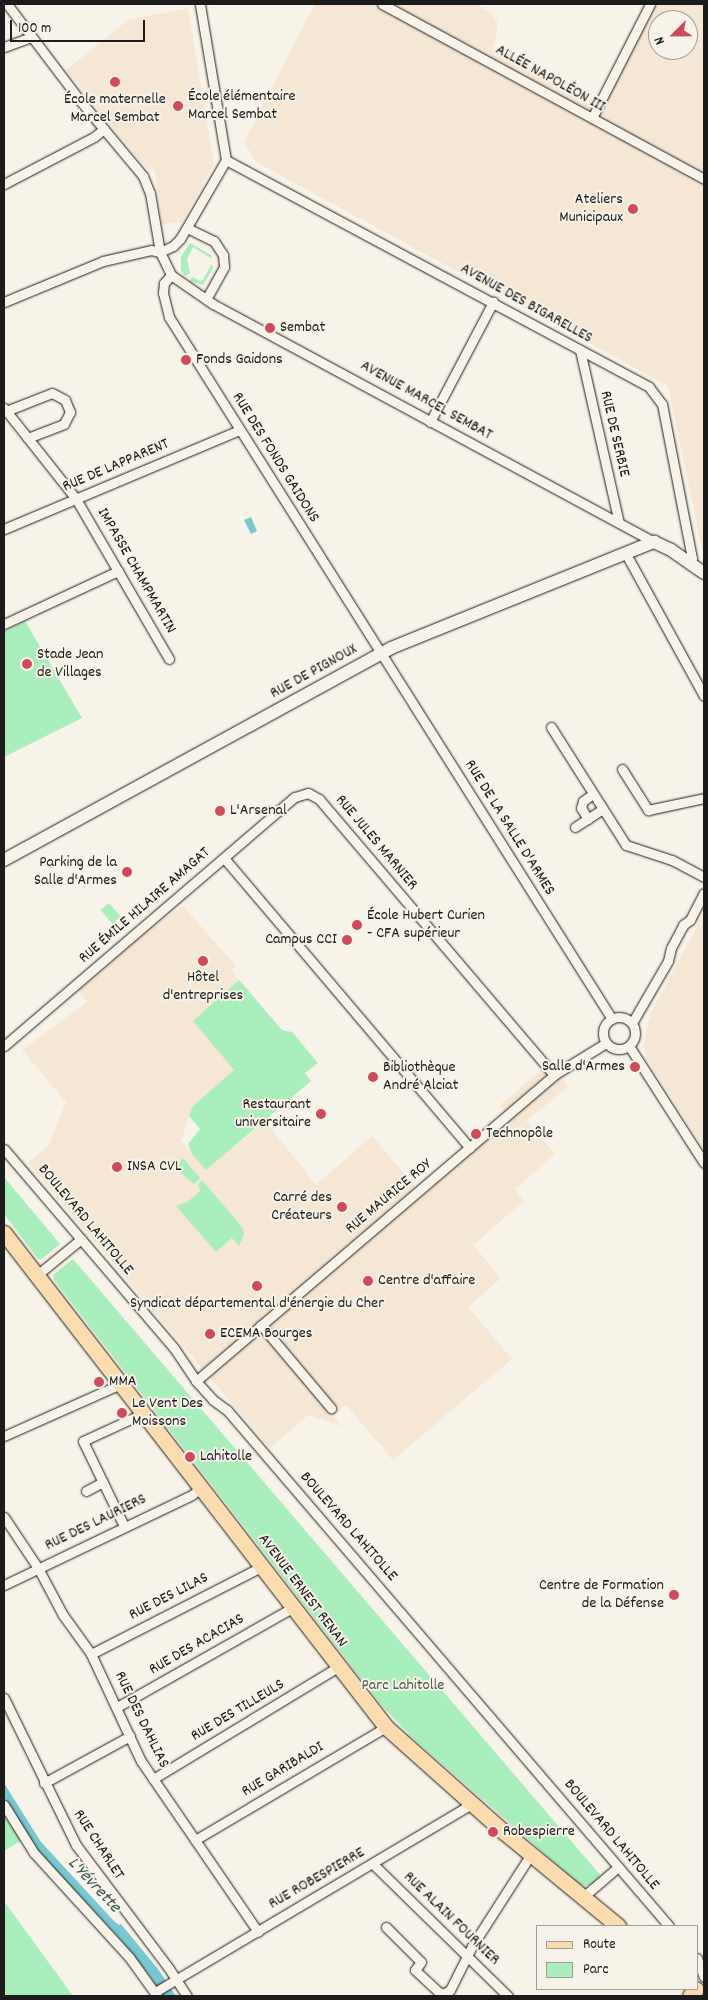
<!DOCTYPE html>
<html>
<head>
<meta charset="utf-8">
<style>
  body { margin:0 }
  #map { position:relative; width:708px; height:2000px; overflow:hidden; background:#f7f3e8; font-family:Dekko,sans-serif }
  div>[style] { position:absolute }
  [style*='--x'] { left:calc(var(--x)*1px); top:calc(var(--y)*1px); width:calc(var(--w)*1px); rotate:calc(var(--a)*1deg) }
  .built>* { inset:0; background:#f6e6d4 }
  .green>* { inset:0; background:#a9efbb; transform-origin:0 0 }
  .water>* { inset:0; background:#77c8d1 }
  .roads { filter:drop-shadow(0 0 1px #1c1c1c) drop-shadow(0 0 1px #1c1c1c) }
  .street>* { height:9px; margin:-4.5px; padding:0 4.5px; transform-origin:4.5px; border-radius:4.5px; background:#f7f3e8 }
  .street>.ring { margin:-4.5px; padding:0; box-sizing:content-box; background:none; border:9px solid #f7f3e8; border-radius:50% }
  .secondary>* { height:12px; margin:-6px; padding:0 6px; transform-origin:6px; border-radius:6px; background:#f7f3e8 }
  .primary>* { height:15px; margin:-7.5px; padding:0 7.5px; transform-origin:7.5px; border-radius:7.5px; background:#fcdcac }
  .dots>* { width:14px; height:14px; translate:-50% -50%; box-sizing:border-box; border:2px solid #f7f3e8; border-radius:50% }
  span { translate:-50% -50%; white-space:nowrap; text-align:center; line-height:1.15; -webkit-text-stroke:4px #f7f3e8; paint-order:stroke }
  .street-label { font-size:16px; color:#1c1c1c }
  .poi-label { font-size:16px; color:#1c1c1c }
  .left { translate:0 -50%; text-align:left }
  .right { translate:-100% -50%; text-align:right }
  .park-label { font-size:16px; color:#465b4c }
  .water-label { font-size:18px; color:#3c585b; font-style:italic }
  .frame { position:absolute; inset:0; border:5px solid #1c1c1c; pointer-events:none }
  .legend { position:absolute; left:536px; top:1925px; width:162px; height:65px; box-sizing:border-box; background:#f7f3e8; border:1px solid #9f9d96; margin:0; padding:6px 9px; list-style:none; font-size:15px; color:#1c1c1c }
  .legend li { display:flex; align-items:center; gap:10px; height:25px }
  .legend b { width:25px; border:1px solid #9f9d96 }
  .north { position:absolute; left:648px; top:10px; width:50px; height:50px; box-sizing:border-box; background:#f7f3e8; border:1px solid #9f9d96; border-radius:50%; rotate:247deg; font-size:14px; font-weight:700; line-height:20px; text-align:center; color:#1c1c1c }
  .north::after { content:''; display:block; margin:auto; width:18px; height:22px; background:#d1495b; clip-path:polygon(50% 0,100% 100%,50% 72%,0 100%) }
  .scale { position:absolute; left:10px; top:20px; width:135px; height:22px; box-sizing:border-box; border:2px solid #1c1c1c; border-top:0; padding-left:6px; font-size:15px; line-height:18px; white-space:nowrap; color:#1c1c1c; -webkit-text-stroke:4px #f7f3e8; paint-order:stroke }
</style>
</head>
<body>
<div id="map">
  <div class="built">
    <i style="clip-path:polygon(evenodd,315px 4px,476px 4px,490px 13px,497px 21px,497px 33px,492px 48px,596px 108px,650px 4px,704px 4px,704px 559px,668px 386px,256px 162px,244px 142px,315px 4px,658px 20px,688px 20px,688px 50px,658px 50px,658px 20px)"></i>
    <i style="clip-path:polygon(188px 8px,214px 164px,182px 222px,162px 224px,155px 169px,147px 169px,66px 70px,128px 20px)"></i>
    <i style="clip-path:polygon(183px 906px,236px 966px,231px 970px,282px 1030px,193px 1106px,181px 1140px,206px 1170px,265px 1121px,316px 1185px,372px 1136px,419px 1191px,507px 1115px,500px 1105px,551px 1062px,568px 1087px,526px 1121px,555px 1154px,515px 1189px,524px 1201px,473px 1245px,501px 1278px,468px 1307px,512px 1359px,393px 1460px,346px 1405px,333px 1416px,341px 1426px,308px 1415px,270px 1448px,28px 1163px,49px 1145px,66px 1102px,22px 1050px,87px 1002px,78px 991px,155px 924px)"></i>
    <i style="clip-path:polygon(704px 913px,704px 1149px,646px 1058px,644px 1048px,646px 1031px,652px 1011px)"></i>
  </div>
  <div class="green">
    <i style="clip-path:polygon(190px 243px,211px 255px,212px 259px,193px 247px,187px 259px,190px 273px,185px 276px,181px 271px,181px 257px)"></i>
    <i style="clip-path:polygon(211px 265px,213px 265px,213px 268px,203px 285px,190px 281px,192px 277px,200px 281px,203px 280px)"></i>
    <i style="clip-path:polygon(25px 621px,82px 718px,4px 757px,4px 631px)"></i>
    <i style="left:109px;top:903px;width:18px;height:11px;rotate:49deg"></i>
    <i style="clip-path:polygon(239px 980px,282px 1030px,292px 1032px,318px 1063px,305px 1073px,311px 1081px,206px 1170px,192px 1154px,188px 1144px,200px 1129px,189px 1116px,193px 1106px,234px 1070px,193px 1021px)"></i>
    <i style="clip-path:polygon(183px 1158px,200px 1178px,194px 1184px,175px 1168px)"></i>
    <i style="clip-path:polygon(4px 1177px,60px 1244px,42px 1259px,38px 1259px,4px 1214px)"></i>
    <i style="clip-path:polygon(202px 1180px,242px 1227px,244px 1235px,239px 1246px,232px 1238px,216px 1252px,176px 1206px,187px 1202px,195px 1196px,200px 1191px,198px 1185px)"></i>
    <i style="clip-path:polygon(73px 1259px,602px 1877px,593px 1884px,584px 1886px,577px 1882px,416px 1741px,383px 1707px,54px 1280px,53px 1275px)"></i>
    <i style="clip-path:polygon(4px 1787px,30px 1830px,29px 1836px,4px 1851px)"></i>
    <i style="clip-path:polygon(4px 1901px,73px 1996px,4px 1996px)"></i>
  </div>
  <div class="water">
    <i style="clip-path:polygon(251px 517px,257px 531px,251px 534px,244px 520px)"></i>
    <i style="clip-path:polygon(4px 1783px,41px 1842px,114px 1921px,119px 1925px,121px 1924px,158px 1969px,176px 1996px,162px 1996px,150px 1976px,121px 1940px,39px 1852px,4px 1796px)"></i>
  </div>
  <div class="roads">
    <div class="street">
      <i style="--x:7;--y:4;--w:118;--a:52.9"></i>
      <i style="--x:78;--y:98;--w:102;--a:50.2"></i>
      <i style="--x:143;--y:176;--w:18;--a:68"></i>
      <i style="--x:150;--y:193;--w:60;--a:80.4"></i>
      <i style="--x:160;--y:252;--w:25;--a:64"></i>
      <i style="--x:171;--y:275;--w:51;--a:34.6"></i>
      <i style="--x:213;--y:304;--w:501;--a:28.35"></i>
      <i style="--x:382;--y:4;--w:366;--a:28.5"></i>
      <i style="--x:4;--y:47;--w:29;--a:-20"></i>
      <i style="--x:592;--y:118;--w:128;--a:-63"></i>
      <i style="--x:226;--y:160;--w:480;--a:28.2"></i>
      <i style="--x:649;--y:387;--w:21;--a:53"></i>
      <i style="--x:662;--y:404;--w:157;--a:79"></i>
      <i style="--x:692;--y:558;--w:6;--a:108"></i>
      <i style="--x:4;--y:184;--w:102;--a:-27.6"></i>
      <i style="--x:94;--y:137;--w:13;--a:-39"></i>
      <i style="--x:187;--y:228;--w:30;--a:26"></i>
      <i style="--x:214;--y:241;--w:17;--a:57"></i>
      <i style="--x:223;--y:255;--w:12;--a:85"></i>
      <i style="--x:224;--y:267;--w:37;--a:119"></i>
      <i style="--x:160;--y:252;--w:14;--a:-25"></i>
      <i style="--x:173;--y:246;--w:10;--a:-45"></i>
      <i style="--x:180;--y:239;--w:91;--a:-59.8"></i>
      <i style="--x:226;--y:160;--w:158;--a:-99.5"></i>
      <i style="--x:171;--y:275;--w:11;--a:131"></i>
      <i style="--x:164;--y:283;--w:10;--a:96"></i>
      <i style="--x:163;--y:293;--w:25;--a:76"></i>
      <i style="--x:169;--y:317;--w:830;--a:57.75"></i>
      <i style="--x:4;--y:302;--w:107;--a:-22.5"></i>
      <i style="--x:103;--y:261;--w:49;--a:-12.9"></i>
      <i style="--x:151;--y:250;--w:9;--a:13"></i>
      <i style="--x:580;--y:350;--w:177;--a:77.3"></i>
      <i style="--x:4;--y:408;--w:116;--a:51.6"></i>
      <i style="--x:76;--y:499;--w:185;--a:59.8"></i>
      <i style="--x:6;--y:411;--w:49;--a:-21.4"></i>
      <i style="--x:52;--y:393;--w:15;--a:28"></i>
      <i style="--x:65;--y:400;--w:13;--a:67"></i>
      <i style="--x:70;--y:412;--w:13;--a:117"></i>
      <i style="--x:64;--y:424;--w:39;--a:159"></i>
      <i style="--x:430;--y:422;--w:136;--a:-62.3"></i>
      <i style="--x:4;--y:529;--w:255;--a:-22.8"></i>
      <i style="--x:626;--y:554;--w:162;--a:61.2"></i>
      <i style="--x:4;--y:624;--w:126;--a:-24.9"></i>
      <i style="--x:551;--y:727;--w:140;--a:57.6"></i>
      <i style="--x:626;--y:845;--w:48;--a:18.1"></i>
      <i style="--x:672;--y:860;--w:36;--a:28"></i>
      <i style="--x:622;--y:769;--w:49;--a:57.6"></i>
      <i style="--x:648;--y:810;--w:57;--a:-12.1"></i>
      <i style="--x:588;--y:819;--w:13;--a:-122"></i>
      <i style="--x:581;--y:808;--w:7;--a:-74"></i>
      <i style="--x:583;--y:801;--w:12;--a:-35"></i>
      <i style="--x:575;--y:827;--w:33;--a:-33"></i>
      <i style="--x:224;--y:858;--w:380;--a:49.7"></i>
      <i class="ring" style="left:603px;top:1017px;width:23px;height:23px"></i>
      <i style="--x:632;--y:1023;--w:72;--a:-59.9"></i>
      <i style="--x:668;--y:961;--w:13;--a:-77"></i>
      <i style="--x:671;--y:948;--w:26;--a:-62"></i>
      <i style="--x:683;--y:925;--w:9;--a:-36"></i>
      <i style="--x:690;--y:920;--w:30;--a:-63"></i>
      <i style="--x:4;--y:1046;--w:383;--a:-40.6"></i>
      <i style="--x:295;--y:797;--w:14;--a:-17"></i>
      <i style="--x:308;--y:793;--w:13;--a:29"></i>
      <i style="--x:319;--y:799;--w:362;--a:49.6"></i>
      <i style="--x:629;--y:1046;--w:139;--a:57.3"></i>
      <i style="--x:4;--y:1149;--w:262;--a:49.5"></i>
      <i style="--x:174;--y:1348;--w:40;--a:56"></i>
      <i style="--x:196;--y:1381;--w:25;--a:48"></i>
      <i style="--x:213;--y:1400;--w:17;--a:36"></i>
      <i style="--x:227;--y:1410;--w:679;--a:49.42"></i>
      <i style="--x:37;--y:1275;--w:57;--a:-39.3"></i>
      <i style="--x:261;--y:1325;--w:109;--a:49.9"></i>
      <i style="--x:196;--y:1381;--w:475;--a:-40.5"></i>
      <i style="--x:557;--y:1073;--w:57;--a:-31.5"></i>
      <i style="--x:4;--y:1436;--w:128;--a:-24"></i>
      <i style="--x:86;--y:1491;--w:19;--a:-28"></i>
      <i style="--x:4;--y:1517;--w:61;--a:56.3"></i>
      <i style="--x:38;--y:1568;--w:53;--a:62"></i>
      <i style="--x:63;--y:1615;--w:48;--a:54.3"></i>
      <i style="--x:91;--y:1654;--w:118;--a:65"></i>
      <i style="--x:141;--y:1761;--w:207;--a:55.6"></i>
      <i style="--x:124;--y:1526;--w:94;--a:-115.8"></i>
      <i style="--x:83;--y:1441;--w:67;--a:-24.7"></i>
      <i style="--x:4;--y:1585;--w:208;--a:-25.6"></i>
      <i style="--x:192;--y:1495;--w:12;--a:-42"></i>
      <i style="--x:91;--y:1654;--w:191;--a:-27.1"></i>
      <i style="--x:4;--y:1698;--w:164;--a:63.9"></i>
      <i style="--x:76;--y:1845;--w:153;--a:53"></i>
      <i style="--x:168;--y:1967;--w:35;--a:57"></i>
      <i style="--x:117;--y:1707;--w:201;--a:-29.5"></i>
      <i style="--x:153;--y:1779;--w:216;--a:-31.2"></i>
      <i style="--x:44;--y:1783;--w:98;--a:-28.7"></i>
      <i style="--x:4;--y:1805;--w:57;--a:58"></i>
      <i style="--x:34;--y:1853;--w:141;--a:47.6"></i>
      <i style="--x:129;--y:1957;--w:48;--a:54.3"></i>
      <i style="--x:195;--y:1840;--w:222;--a:-30.6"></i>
      <i style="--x:373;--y:1864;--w:189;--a:44.4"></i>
      <i style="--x:583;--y:1897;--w:46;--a:-40.6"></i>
      <i style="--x:386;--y:1927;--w:49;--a:45"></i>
      <i style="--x:421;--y:1962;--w:10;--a:127"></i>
      <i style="--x:415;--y:1970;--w:33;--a:43"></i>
      <i style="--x:439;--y:1992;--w:4;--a:27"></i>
      <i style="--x:443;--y:1994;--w:8;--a:-30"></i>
      <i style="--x:450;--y:1990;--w:49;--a:-63.4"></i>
      <i style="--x:472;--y:1946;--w:109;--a:-57.3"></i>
      <i style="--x:697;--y:1958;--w:20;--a:70"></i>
      <i style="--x:155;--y:1992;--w:369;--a:-30.7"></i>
    </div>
    <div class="secondary">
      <i style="--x:4;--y:860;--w:441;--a:-28.7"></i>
      <i style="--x:391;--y:648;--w:284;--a:-22"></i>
      <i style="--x:654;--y:542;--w:19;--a:25"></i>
      <i style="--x:671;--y:550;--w:40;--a:34.9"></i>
    </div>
    <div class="primary">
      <i style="--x:4;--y:1233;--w:624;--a:52.29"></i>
      <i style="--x:386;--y:1727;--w:158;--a:41.7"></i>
      <i style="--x:504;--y:1832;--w:148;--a:39.5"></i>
      <i style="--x:690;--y:1996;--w:9;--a:-49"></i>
    </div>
  </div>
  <div class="dots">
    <i style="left:115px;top:82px;background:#d1495b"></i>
    <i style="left:178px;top:106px;background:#d1495b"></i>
    <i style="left:633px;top:209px;background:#d1495b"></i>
    <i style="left:270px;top:328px;background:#d1495b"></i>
    <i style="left:186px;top:360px;background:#d1495b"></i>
    <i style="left:27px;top:664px;background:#d1495b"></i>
    <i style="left:220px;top:811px;background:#d1495b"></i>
    <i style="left:127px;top:872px;background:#d1495b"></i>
    <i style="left:357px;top:925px;background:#d1495b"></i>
    <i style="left:347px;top:940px;background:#d1495b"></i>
    <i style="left:203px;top:961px;background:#d1495b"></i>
    <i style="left:635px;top:1067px;background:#d1495b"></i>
    <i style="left:373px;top:1077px;background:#d1495b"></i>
    <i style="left:321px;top:1114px;background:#d1495b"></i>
    <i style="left:476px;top:1134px;background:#d1495b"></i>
    <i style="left:117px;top:1167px;background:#d1495b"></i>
    <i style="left:342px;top:1207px;background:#d1495b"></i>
    <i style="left:368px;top:1281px;background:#d1495b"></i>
    <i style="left:257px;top:1286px;background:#d1495b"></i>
    <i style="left:210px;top:1334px;background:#d1495b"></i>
    <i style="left:99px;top:1382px;background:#d1495b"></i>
    <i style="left:122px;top:1413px;background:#d1495b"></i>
    <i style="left:190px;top:1457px;background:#d1495b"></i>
    <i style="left:674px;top:1595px;background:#d1495b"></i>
    <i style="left:493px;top:1832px;background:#d1495b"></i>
  </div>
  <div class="street-label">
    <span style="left:550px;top:79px;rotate:29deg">ALLÉE NAPOLÉON III</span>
    <span style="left:526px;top:304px;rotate:29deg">AVENUE DES BIGARELLES</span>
    <span style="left:426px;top:401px;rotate:29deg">AVENUE MARCEL SEMBAT</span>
    <span style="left:614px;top:434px;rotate:77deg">RUE DE SERBIE</span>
    <span style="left:275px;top:458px;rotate:58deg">RUE DES FONDS GAIDONS</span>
    <span style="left:116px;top:466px;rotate:-23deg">RUE DE LAPPARENT</span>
    <span style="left:136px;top:571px;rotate:60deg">IMPASSE CHAMPMARTIN</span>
    <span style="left:314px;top:672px;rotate:-29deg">RUE DE PIGNOUX</span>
    <span style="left:509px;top:828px;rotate:58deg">RUE DE LA SALLE D'ARMES</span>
    <span style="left:376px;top:843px;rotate:50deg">RUE JULES MARNIER</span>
    <span style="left:145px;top:906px;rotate:-41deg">RUE ÉMILE HILAIRE AMAGAT</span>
    <span style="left:389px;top:1197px;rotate:-40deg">RUE MAURICE ROY</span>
    <span style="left:85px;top:1220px;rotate:50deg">BOULEVARD LAHITOLLE</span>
    <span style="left:96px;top:1523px;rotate:-26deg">RUE DES LAURIERS</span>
    <span style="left:348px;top:1527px;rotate:49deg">BOULEVARD LAHITOLLE</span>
    <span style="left:302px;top:1591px;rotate:53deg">AVENUE ERNEST RENAN</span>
    <span style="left:169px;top:1597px;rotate:-27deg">RUE DES LILAS</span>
    <span style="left:197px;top:1645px;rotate:-30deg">RUE DES ACACIAS</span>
    <span style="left:238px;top:1711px;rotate:-31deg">RUE DES TILLEULS</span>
    <span style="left:141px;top:1720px;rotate:64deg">RUE DES DAHLIAS</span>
    <span style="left:283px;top:1770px;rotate:-31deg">RUE GARIBALDI</span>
    <span style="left:611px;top:1835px;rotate:50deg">BOULEVARD LAHITOLLE</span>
    <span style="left:98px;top:1845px;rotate:57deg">RUE CHARLET</span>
    <span style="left:317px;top:1879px;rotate:-30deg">RUE ROBESPIERRE</span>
    <span style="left:451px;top:1919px;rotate:44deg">RUE ALAIN FOURNIER</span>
  </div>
  <div class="poi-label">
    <span class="left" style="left:188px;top:106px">École élémentaire<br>Marcel Sembat</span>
    <span style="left:115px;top:109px">École maternelle<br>Marcel Sembat</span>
    <span class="right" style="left:623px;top:209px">Ateliers<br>Municipaux</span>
    <span class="left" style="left:280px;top:328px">Sembat</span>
    <span class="left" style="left:196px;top:360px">Fonds Gaidons</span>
    <span class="left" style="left:37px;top:664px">Stade Jean<br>de Villages</span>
    <span class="left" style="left:230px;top:811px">L'Arsenal</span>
    <span class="right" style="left:117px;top:872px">Parking de la<br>Salle d'Armes</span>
    <span class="left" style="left:367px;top:925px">École Hubert Curien<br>- CFA supérieur</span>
    <span class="right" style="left:337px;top:940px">Campus CCI</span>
    <span style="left:203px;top:987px">Hôtel<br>d'entreprises</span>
    <span class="right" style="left:625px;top:1067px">Salle d'Armes</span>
    <span class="left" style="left:383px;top:1077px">Bibliothèque<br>André Alciat</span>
    <span class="right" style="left:311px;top:1114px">Restaurant<br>universitaire</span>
    <span class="left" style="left:486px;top:1134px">Technopôle</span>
    <span class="left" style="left:127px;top:1167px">INSA CVL</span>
    <span class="right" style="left:332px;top:1207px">Carré des<br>Créateurs</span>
    <span class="left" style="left:378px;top:1281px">Centre d'affaire</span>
    <span style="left:257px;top:1304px">Syndicat départemental d'énergie du Cher</span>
    <span class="left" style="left:220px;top:1334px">ECEMA Bourges</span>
    <span class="left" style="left:109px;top:1382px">MMA</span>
    <span class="left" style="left:132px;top:1413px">Le Vent Des<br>Moissons</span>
    <span class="left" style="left:200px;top:1457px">Lahitolle</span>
    <span class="right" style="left:664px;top:1595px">Centre de Formation<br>de la Défense</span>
    <span class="left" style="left:503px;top:1832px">Robespierre</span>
  </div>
  <div class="park-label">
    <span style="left:403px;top:1686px">Parc Lahitolle</span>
  </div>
  <div class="water-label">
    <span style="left:93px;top:1886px;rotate:47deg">L'Yévrette</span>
  </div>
  <div class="frame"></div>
  <ul class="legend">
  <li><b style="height:6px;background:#fcdcac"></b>Route</li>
  <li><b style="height:14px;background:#a9efbb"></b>Parc</li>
  </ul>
  <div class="north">N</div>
  <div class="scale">100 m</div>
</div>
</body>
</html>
